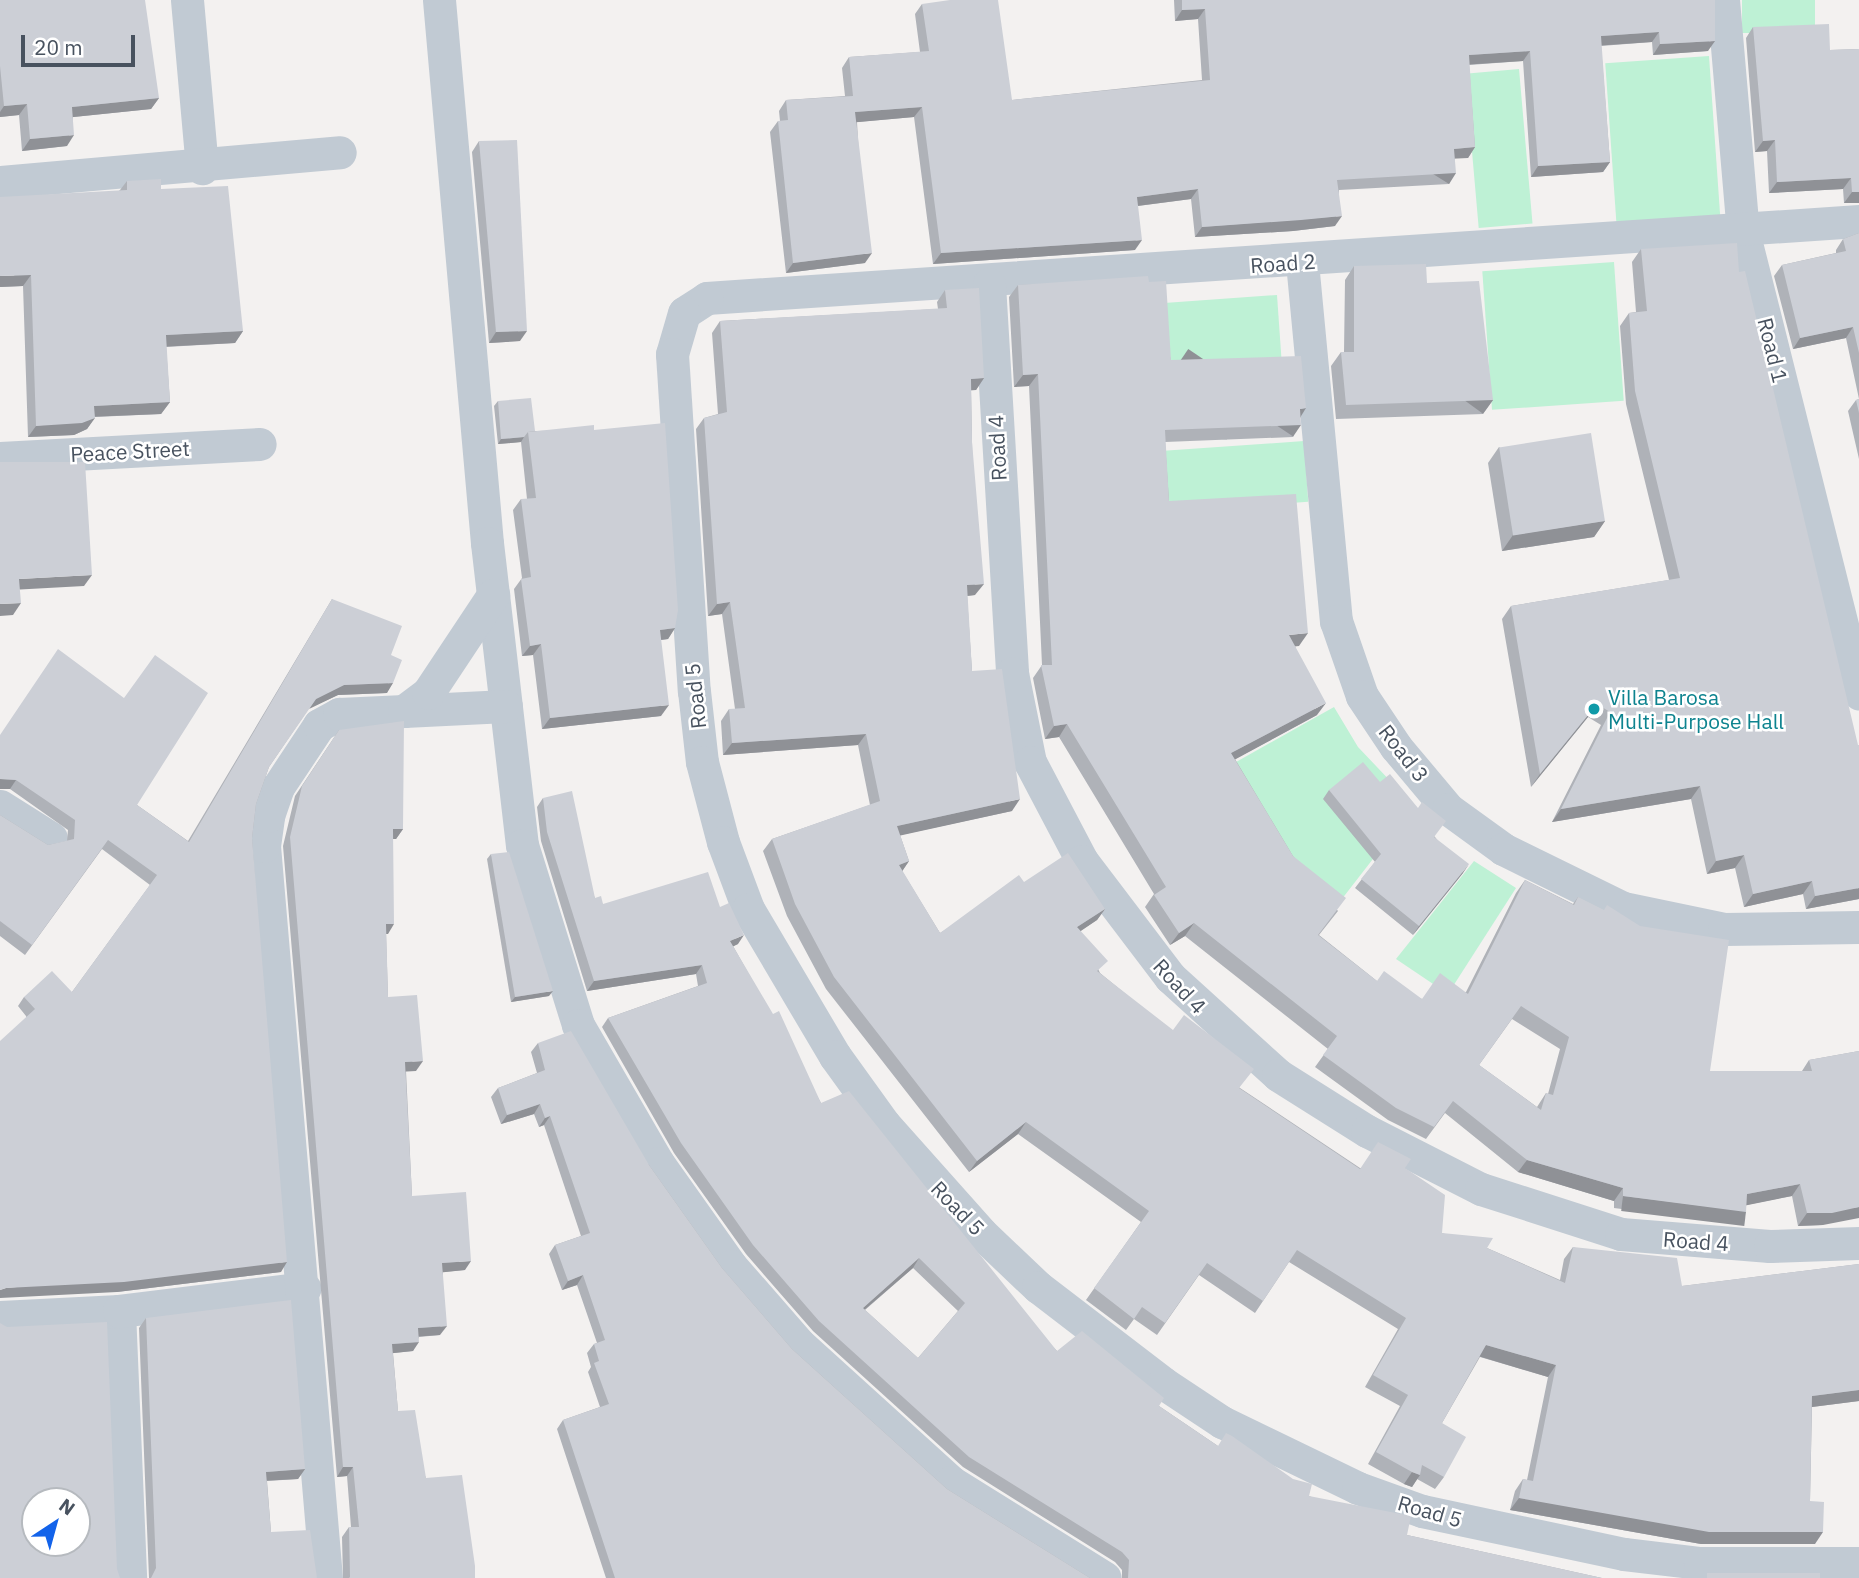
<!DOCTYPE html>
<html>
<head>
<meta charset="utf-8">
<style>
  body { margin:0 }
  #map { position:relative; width:1859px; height:1578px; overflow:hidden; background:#f3f1f0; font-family:"IBM Plex Sans",sans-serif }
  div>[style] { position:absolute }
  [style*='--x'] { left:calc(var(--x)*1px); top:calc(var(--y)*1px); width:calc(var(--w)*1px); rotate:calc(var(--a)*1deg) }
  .green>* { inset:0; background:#bef1d5; transform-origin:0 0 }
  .street>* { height:33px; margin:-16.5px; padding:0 16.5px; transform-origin:16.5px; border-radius:16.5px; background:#c1cad3 }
  .wall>* { inset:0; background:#afb2b8 }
  .shaded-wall>* { inset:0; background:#8f9196; transform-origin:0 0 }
  .building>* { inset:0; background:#cccfd6; transform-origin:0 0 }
  .dots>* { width:19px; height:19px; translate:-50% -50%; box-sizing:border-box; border:4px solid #fff; border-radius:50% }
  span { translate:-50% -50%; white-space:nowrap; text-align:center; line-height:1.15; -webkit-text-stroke:5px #fff; paint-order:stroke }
  .street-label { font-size:21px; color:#48525f }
  .culture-label { font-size:21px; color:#0d838f }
  .left { translate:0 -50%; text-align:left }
  .north { position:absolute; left:21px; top:1487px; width:70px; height:70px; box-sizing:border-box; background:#fff; border:2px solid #b6babf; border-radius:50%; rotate:36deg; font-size:19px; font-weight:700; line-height:28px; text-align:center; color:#48525f }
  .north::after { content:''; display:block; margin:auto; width:24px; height:32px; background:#1363ea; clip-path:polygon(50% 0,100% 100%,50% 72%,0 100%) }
  .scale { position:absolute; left:21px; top:35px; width:114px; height:32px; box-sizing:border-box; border:4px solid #48525f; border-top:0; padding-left:9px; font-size:21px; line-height:24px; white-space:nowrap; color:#48525f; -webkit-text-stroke:5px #fff; paint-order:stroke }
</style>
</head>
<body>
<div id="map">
  <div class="green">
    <i style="left:1742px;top:0;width:73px;height:33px"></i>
    <i style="left:1709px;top:56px;width:160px;height:104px;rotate:86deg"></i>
    <i style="left:1519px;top:69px;width:155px;height:54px;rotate:85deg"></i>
    <i style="left:1614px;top:262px;width:139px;height:132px;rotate:86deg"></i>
    <i style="left:1277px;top:295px;width:65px;height:113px;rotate:86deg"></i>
    <i style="left:1304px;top:441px;width:61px;height:144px;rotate:86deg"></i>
    <i style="clip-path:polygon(1334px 707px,1358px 747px,1414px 806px,1338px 904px,1296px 865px,1229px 766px)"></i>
    <i style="clip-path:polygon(1474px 861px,1516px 888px,1448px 994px,1396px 959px)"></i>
  </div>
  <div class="street">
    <i style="--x:187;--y:0;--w:169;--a:84.9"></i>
    <i style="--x:439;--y:0;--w:545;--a:84.95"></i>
    <i style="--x:487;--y:543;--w:304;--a:83.4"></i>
    <i style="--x:522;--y:845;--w:189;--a:72.7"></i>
    <i style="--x:578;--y:1025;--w:160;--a:59.9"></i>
    <i style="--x:658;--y:1163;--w:126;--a:54.7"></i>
    <i style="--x:731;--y:1266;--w:103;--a:48.9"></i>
    <i style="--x:799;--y:1344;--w:205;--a:42.2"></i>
    <i style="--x:951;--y:1482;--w:181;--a:31.9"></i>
    <i style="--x:1723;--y:0;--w:232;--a:85.1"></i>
    <i style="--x:1743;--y:231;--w:477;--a:75.9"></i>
    <i style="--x:0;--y:182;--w:341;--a:-5"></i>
    <i style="--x:1859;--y:221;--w:1155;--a:176.18"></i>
    <i style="--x:707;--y:298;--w:27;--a:147"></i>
    <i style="--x:684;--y:313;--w:43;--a:106.3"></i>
    <i style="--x:672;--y:354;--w:338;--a:86.3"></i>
    <i style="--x:694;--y:691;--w:71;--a:83.6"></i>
    <i style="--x:702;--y:762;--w:83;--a:75.3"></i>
    <i style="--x:723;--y:842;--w:72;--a:69.5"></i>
    <i style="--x:748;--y:909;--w:171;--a:59.4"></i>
    <i style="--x:835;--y:1056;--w:84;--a:54.2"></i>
    <i style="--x:884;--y:1124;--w:146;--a:48.3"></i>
    <i style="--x:981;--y:1233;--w:79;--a:43.5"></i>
    <i style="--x:1038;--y:1287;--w:158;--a:37.5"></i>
    <i style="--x:1163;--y:1383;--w:71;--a:33.5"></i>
    <i style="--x:1222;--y:1422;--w:151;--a:25.9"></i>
    <i style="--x:1358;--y:1488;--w:68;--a:19.8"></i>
    <i style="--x:1422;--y:1511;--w:207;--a:12"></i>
    <i style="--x:1624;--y:1554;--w:77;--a:6.8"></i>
    <i style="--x:1700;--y:1563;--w:159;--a:0"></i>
    <i style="--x:1302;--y:262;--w:361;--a:84.6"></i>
    <i style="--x:1336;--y:621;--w:79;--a:70.9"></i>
    <i style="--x:1362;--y:696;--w:61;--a:56.3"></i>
    <i style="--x:1396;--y:747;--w:81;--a:50"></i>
    <i style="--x:1448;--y:809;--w:68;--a:36"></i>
    <i style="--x:1503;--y:849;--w:134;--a:26.2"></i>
    <i style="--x:1623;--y:908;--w:103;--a:11.7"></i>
    <i style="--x:1724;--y:929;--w:135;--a:-0.8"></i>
    <i style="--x:989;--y:284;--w:390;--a:86.6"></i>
    <i style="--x:1012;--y:673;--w:91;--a:78.6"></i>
    <i style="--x:1030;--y:762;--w:112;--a:62.3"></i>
    <i style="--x:1082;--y:861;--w:146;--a:52.8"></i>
    <i style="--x:1170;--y:977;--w:146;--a:42.2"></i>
    <i style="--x:1278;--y:1075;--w:105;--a:32.2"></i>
    <i style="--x:1367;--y:1131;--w:128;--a:27"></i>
    <i style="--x:1481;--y:1189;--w:147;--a:17.8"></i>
    <i style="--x:1621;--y:1234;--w:149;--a:4.6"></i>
    <i style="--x:1770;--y:1246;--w:89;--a:-1.9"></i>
    <i style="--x:0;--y:458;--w:260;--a:-3.1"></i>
    <i style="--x:404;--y:711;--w:102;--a:-2.8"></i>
    <i style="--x:0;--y:806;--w:60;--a:32.1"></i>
    <i style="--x:119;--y:1311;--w:267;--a:87.6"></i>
    <i style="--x:0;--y:1317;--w:119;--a:-2.9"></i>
    <i style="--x:119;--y:1311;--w:187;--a:-7"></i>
    <i style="--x:326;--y:1578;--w:735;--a:-94.84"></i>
    <i style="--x:264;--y:846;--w:30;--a:-82"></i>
    <i style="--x:268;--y:816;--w:31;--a:-71"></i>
    <i style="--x:278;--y:787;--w:74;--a:-56.5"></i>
    <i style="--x:319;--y:725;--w:23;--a:-29"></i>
    <i style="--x:339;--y:714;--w:65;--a:-2.6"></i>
    <i style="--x:404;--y:711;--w:30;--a:-37"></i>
    <i style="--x:428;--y:693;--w:118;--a:-56.4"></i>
  </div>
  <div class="wall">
    <i style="clip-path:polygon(0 0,159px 98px,151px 109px,73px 117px,67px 146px,22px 151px,19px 115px,0 117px)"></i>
    <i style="clip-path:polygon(1174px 0,1715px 0,1708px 51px,1653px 55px,1652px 42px,1601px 46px,1610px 162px,1603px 172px,1531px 177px,1523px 61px,1469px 65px,1475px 147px,1468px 158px,1455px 158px,1449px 184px,1339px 190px,1335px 226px,1293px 231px,1195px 237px,1191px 199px,1138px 206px,1135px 250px,933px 264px,914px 117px,857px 122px,865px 263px,786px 273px,770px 132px,778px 121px,780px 121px,779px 111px,786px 100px,845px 96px,842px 68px,849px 57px,920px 52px,915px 14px,922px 4px,1012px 100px,1202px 80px,1198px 19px,1175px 21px)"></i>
    <i style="clip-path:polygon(1753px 27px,1830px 50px,1859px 49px,1859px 203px,1844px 203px,1843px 189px,1769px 193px,1767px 151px,1755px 152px,1746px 38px)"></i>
    <i style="clip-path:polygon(479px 141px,520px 341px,489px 343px,472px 152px)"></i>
    <i style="clip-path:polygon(127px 181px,161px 189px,243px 331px,235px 343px,166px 347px,170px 402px,161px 414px,95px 417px,87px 429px,74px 435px,28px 437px,23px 286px,0 287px,120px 190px)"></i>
    <i style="clip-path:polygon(1859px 233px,1859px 399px,1846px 338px,1793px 349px,1774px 276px,1782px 265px,1836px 253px,1836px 250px,1843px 239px)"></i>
    <i style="clip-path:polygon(1641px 249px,1739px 272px,1859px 899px,1806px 909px,1803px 894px,1744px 907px,1735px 868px,1707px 874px,1691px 799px,1552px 822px,1601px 725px,1588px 717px,1531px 787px,1502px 619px,1511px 606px,1669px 580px,1626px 404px,1620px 326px,1629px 313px,1636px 312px,1632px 262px)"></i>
    <i style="clip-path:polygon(1354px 266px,1427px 283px,1493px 400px,1483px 414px,1336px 419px,1331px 366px,1341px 352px,1344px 352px,1345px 280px)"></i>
    <i style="clip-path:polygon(evenodd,1149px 282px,1171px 360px,1301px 416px,1293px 437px,1165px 442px,1169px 501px,1299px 646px,1295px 646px,1317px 715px,1235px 759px,1293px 856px,1338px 911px,1319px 935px,1377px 981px,1422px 999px,1466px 992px,1516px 893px,1525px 880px,1573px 904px,1578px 897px,1710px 1071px,1802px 1071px,1809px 1060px,1859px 1051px,1823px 1225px,1798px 1226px,1792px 1196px,1746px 1205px,1746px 1212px,1738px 1224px,1614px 1208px,1614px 1201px,1518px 1172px,1445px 1113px,1426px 1139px,1388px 1120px,1315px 1067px,1328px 1049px,1185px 936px,1170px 945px,1145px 907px,1154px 894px,1059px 737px,1045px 739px,1033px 678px,1042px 665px,1029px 386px,1014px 387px,1009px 297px,1018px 285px,1149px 282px,1512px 1019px,1560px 1049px,1548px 1094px,1546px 1093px,1537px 1107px,1479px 1065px,1512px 1019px)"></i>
    <i style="clip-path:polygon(945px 290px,984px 378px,976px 390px,971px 390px,975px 595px,967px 596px,972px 671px,1012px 811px,900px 835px,909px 861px,902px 871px,940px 933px,1024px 882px,1105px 909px,1097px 920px,1080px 931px,1100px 973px,1240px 1088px,1360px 1168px,1405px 1168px,1442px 1233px,1487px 1248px,1560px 1280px,1564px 1259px,1573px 1247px,1682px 1286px,1859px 1264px,1859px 1401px,1812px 1407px,1810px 1501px,1815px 1544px,1701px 1544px,1510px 1510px,1515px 1491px,1523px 1479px,1527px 1480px,1548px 1377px,1480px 1357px,1442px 1423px,1444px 1477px,1435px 1489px,1417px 1479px,1412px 1487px,1404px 1484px,1368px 1464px,1400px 1406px,1365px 1387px,1398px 1329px,1289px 1262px,1255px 1313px,1199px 1275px,1157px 1335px,1134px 1319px,1126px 1330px,1086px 1300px,1141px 1222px,1018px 1134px,969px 1172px,826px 989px,787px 916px,763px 851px,772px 839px,870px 805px,858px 745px,723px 755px,721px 721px,729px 709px,735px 709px,722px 614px,708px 616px,696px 429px,704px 418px,718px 414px,712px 333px,720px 321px,938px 309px,937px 302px)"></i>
    <i style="clip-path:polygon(1859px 399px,1859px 459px,1848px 411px,1856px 400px)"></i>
    <i style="clip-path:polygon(498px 401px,535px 431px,594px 430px,675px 628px,668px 639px,661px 640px,661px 716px,542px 729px,533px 655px,522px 656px,514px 589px,522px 578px,513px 510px,521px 499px,527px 499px,521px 442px,498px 444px,494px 406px)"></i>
    <i style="clip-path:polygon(1499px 447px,1605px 521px,1594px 537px,1502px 551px,1488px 463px)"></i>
    <i style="clip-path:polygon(332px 599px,391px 655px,387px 693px,338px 695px,309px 708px,269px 767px,256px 804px,252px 838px,281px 1272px,117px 1292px,26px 1016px,18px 1006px,24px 997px,72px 992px,150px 885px,102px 849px,25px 955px,0 936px,0 815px,48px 845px,67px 841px,68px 830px,10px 789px,0 789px,0 735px,137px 805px,188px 841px)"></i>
    <i style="clip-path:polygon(339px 730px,403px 829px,396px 839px,393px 839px,388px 934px,386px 934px,388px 997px,416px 1071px,406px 1071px,412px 1196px,465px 1270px,443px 1272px,440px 1335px,419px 1337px,413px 1351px,393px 1353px,398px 1411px,426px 1478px,475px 1578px,343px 1578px,342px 1537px,349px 1527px,351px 1527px,347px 1476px,337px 1477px,283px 846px,295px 796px)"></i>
    <i style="clip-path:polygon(1380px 782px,1435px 837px,1463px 873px,1413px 935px,1355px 888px,1375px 862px,1323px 799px,1329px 790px)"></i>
    <i style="clip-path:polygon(evenodd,543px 798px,595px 898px,603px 904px,720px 907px,738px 944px,733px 946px,821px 1103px,1057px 1351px,1159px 1406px,1218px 1446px,1309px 1496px,1407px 1535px,1602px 1578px,1122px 1578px,1122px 1570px,1115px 1562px,963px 1467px,813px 1331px,746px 1254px,674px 1153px,602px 1027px,608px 1018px,698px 986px,696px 974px,587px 991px,541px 841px,537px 807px,543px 798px,913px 1268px,958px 1311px,918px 1358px,865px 1310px,913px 1268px)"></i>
    <i style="clip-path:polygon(491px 854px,549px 996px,511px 1002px,487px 859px)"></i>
    <i style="clip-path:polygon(538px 1043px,649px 1165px,722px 1268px,792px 1349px,947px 1489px,1090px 1578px,606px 1578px,557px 1429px,563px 1420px,600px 1407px,588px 1372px,591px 1367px,587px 1353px,594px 1344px,597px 1343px,577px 1285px,562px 1290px,549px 1254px,555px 1245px,581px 1236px,544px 1125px,539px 1127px,534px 1114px,501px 1124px,491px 1097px,498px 1088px,537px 1073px,531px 1052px)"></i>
    <i style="clip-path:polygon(146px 1318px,305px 1469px,298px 1479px,267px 1481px,271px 1532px,317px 1578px,149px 1578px,139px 1328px)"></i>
  </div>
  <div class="shaded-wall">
    <i style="clip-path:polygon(1205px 9px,1198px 19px,1175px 21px,1182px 10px)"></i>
    <i style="clip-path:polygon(1659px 32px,1652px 42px,1593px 46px,1601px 36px)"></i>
    <i style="clip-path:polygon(1715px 41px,1708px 51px,1653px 55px,1660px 44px)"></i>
    <i style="clip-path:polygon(1530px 51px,1523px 61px,1461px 65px,1469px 55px)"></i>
    <i style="clip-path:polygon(159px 98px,151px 109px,64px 118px,72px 107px)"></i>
    <i style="clip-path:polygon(27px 104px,19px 115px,0 117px,0 112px,4px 106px)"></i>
    <i style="clip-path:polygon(922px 107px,914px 117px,848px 123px,855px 112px)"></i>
    <i style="clip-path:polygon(74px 135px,67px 146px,22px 151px,30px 139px)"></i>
    <i style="clip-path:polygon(1775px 140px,1767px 151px,1755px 152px,1763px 141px)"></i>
    <i style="clip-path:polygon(1475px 147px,1468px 158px,1447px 159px,1454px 149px)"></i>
    <i style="clip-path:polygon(1610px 162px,1603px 172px,1531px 177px,1538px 166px)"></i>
    <i style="left:1456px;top:173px;width:13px;height:119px;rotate:122deg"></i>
    <i style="clip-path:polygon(1851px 178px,1843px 189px,1769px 193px,1777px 182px)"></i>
    <i style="clip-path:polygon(1198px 189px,1191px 199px,1129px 207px,1137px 197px)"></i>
    <i style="clip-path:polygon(1852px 192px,1859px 192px,1859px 203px,1844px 203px)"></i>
    <i style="clip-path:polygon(1342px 216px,1335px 226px,1293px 231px,1195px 237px,1202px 227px)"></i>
    <i style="clip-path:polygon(1142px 240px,1135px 250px,933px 264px,941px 253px)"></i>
    <i style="clip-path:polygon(872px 253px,865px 263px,786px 273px,793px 263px)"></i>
    <i style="clip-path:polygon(31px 275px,23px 286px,0 287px,0 276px)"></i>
    <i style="clip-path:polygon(1853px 327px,1846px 338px,1793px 349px,1800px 338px)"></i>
    <i style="clip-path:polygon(243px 331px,235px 343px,158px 347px,166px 335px)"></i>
    <i style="clip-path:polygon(527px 331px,520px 341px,489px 343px,496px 332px)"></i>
    <i style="clip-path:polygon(1038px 374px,1029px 386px,1014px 387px,1023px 375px)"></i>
    <i style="clip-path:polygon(984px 378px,976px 390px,963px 391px,971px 379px)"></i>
    <i style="left:1493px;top:400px;width:17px;height:147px;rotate:126deg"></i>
    <i style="clip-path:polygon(170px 402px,161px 414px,86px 417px,94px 406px)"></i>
    <i style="clip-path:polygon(1306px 408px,1298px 421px,1300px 409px)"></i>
    <i style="clip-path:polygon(95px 418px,87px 429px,74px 435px,28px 437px,36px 426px)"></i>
    <i style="left:1301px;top:425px;width:14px;height:136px;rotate:124deg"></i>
    <i style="clip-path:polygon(524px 437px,521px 442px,498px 444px,501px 439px)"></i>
    <i style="clip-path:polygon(1605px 521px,1594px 537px,1502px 551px,1513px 535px)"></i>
    <i style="clip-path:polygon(92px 575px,84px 586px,11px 590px,19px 579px)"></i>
    <i style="clip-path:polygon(984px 584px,975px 595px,958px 597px,967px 585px)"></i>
    <i style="clip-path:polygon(730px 602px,722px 614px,708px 616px,717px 604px)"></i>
    <i style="clip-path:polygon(21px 603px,13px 615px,0 616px,0 604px)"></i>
    <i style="clip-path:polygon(675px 628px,668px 639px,652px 641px,660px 630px)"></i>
    <i style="clip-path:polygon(1308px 633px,1299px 646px,1280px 648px,1289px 635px)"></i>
    <i style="clip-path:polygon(541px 644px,533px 655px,522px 656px,530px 646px)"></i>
    <i style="clip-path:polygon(393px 683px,387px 693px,338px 695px,309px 709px,316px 699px,344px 685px)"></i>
    <i style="clip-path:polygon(1326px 703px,1317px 715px,1223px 766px,1231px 753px)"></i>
    <i style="clip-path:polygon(1597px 704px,1588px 717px,1531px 787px,1540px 774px)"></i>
    <i style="clip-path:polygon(669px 705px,661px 716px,542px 729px,550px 718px)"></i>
    <i style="clip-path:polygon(1067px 724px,1059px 737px,1045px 739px,1054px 726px)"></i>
    <i style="clip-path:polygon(866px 734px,858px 745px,723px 755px,732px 743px)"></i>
    <i style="clip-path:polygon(0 779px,16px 780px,10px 789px,0 789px)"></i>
    <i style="clip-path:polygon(1700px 786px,1691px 799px,1552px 822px,1561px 809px)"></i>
    <i style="clip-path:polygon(1020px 799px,1012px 811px,889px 838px,897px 826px)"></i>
    <i style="clip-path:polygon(393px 829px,403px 829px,396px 839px,386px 839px)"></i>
    <i style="clip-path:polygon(1744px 855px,1735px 868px,1707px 874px,1716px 861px)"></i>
    <i style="clip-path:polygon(909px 861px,901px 873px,899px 865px)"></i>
    <i style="clip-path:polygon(1469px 864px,1463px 873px,1413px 935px,1419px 926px)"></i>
    <i style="clip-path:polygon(1812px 881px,1803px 894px,1744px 907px,1753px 894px)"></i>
    <i style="clip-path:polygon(1859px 888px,1859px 899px,1806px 909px,1815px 896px)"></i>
    <i style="clip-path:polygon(1105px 909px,1097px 920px,1069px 939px,1077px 927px)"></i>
    <i style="clip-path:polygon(1194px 923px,1185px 936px,1170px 945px,1179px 933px)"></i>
    <i style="clip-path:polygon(386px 924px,394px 924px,388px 934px,379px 934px)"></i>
    <i style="clip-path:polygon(744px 935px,738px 944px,724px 951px,730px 941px)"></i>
    <i style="clip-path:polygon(702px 965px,696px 974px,587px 991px,594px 981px)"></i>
    <i style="clip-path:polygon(553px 991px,549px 996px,511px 1002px,515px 997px)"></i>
    <i style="clip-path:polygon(423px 1061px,416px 1071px,398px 1072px,405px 1062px)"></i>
    <i style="clip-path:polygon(540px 1104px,534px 1114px,501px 1124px,507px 1115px)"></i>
    <i style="clip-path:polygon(550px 1116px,544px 1125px,539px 1127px,545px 1118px)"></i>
    <i style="clip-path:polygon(1026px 1122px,1018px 1134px,969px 1172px,977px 1161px)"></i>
    <i style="clip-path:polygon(1527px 1160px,1623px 1188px,1614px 1201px,1518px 1172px)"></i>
    <i style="clip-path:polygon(1800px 1184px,1792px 1196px,1738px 1207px,1747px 1194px)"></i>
    <i style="left:1623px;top:1196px;width:124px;height:15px;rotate:7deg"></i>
    <i style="clip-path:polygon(1859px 1207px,1859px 1218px,1823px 1225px,1798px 1226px,1807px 1213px)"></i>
    <i style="clip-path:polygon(919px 1258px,913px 1268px,856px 1317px,863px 1308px)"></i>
    <i style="clip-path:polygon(471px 1261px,465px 1270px,436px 1273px,442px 1263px)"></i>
    <i style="clip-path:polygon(287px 1262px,281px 1272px,117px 1292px,0 1298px,0 1290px,6px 1288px)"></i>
    <i style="clip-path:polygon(583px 1275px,577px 1285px,562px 1290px,568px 1281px)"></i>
    <i style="clip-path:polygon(447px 1326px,440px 1335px,411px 1337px,418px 1328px)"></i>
    <i style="clip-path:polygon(419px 1342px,413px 1351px,385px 1354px,392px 1344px)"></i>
    <i style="clip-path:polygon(1486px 1345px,1556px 1365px,1548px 1377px,1478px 1356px)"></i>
    <i style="clip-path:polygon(1859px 1390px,1859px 1401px,1804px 1408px,1812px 1396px)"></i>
    <i style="clip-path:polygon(343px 1467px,353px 1467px,347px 1476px,337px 1477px)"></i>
    <i style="clip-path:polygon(305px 1469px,298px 1479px,260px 1481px,266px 1472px)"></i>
    <i style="clip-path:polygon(1412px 1472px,1420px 1475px,1412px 1487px,1404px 1484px)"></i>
    <i style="clip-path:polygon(1519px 1498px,1823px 1532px,1815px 1544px,1701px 1544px,1510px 1510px)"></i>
  </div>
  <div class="building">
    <i style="clip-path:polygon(0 0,145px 0,159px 98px,72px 107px,74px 135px,30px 139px,27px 104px,4px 106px,0 66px)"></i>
    <i style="clip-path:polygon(950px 0,998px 0,1012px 100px,1210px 80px,1205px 9px,1182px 10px,1182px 0,1715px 0,1715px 41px,1660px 44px,1659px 32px,1601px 36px,1610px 162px,1538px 166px,1530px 51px,1469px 55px,1475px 147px,1454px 149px,1456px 173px,1337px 180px,1342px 216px,1301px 220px,1202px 227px,1198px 189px,1137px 197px,1142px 240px,941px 253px,922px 107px,855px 112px,872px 253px,793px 263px,778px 121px,788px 120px,786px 100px,853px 96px,849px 57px,929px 51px,922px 4px)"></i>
    <i style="clip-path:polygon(1829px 24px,1830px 50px,1859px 49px,1859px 192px,1852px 192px,1851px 178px,1777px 182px,1775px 140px,1763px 141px,1753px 27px)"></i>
    <i style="clip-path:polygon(517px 140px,527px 331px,496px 332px,479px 141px)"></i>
    <i style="clip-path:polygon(161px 179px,161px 189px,228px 186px,243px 331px,166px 335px,170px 402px,94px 406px,95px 418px,82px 423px,36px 426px,31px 275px,0 276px,0 197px,127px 190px,127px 181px)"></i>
    <i style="clip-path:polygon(1859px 233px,1859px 353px,1853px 327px,1800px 338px,1782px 265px,1846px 251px,1843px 239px)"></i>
    <i style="clip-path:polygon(1737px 243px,1739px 272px,1745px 271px,1858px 745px,1859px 745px,1859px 888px,1815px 896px,1812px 881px,1753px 894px,1744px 855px,1716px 861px,1700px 786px,1561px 809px,1610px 712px,1597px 704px,1540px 774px,1511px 606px,1680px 578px,1635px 391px,1629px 313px,1647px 311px,1641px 249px)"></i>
    <i style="clip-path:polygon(1426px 264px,1427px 283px,1479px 281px,1493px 400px,1346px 405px,1341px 352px,1354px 352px,1354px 266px)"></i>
    <i style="clip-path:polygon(evenodd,1148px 276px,1149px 282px,1166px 281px,1171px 360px,1301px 356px,1306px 408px,1300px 409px,1301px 425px,1165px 430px,1169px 501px,1296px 494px,1308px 633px,1289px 635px,1326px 703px,1231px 753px,1293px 856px,1346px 898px,1318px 935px,1377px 981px,1384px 971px,1422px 999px,1440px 973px,1468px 994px,1525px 880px,1574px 905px,1578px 897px,1604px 910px,1607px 905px,1640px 926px,1729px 940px,1710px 1071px,1812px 1071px,1809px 1060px,1859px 1051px,1859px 1207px,1832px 1213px,1807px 1213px,1800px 1184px,1747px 1194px,1746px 1212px,1623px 1196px,1623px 1188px,1527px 1160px,1453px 1101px,1434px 1127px,1396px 1108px,1323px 1055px,1337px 1036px,1194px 923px,1179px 933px,1154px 895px,1166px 887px,1067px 724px,1054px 726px,1041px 665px,1052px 665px,1038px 374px,1023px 375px,1018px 285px,1148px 276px,1521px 1006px,1569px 1037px,1553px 1095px,1546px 1093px,1541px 1110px,1479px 1065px,1521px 1006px)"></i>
    <i style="clip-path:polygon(979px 288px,984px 378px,971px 379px,972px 442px,984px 584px,967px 585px,972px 671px,1002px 669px,1020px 799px,897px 826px,909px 861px,899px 865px,940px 933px,1019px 875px,1024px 882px,1068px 853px,1105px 909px,1077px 927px,1108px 961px,1097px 971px,1173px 1030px,1184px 1015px,1254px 1069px,1239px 1088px,1360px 1169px,1378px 1142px,1411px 1159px,1405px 1168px,1445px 1195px,1442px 1233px,1493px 1238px,1487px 1248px,1565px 1283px,1573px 1247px,1677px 1258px,1682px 1286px,1859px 1264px,1859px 1390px,1812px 1396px,1810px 1501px,1824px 1502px,1823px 1532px,1709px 1532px,1519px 1498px,1523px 1479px,1533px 1481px,1556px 1365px,1486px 1345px,1442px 1423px,1466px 1437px,1444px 1477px,1422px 1465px,1420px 1475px,1412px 1472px,1376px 1452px,1408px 1395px,1373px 1375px,1406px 1318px,1297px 1250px,1263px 1301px,1207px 1263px,1165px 1323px,1142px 1307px,1134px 1319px,1094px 1288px,1149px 1211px,1026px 1122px,977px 1161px,834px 977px,795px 904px,772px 839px,880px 801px,866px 734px,732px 743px,729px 709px,745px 708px,730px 602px,717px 604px,704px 418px,727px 412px,720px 321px,947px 308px,945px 290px)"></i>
    <i style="clip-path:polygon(531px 398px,535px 431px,528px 432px,524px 437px,501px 439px,498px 401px)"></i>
    <i style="clip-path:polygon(1859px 399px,1859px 413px,1856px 400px)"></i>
    <i style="clip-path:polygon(665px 423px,678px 610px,675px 628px,660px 630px,669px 705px,550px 718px,541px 644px,530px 646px,521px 579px,531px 577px,521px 499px,536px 498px,528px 432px,594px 425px,594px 430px)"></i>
    <i style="left:1591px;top:433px;width:89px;height:93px;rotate:81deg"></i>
    <i style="clip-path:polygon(0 462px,85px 462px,92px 575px,19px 579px,21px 603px,0 604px)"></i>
    <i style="clip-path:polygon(332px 599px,402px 626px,391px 655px,402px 660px,393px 683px,344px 685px,316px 699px,269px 767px,256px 804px,252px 838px,287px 1262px,124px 1282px,6px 1288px,0 1290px,0 1041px,35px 1009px,24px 997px,52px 971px,72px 992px,157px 875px,108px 840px,32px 945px,0 921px,0 815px,48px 845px,74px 839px,75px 820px,16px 780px,0 779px,0 735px,58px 649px,124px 698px,155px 655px,208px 693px,137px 805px,189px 842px)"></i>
    <i style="clip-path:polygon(404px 721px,403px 829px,393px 829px,394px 924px,386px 924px,388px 997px,417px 995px,423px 1061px,405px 1062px,412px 1196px,466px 1192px,471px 1261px,442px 1263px,447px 1326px,418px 1328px,419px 1342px,392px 1344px,398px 1411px,415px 1410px,426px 1478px,462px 1475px,475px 1566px,475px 1578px,349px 1578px,350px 1577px,349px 1527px,359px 1527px,353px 1467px,343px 1467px,290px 837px,302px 786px,339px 730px)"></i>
    <i style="clip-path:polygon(1363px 762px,1380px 782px,1390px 774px,1418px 808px,1422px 802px,1446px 821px,1434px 837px,1469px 864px,1419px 926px,1361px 879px,1381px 854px,1329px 790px)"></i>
    <i style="clip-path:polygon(evenodd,572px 791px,595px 898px,601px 896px,603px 904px,708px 872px,720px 907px,729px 903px,744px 935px,730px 941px,773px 1014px,779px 1011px,821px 1103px,849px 1091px,1057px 1351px,1082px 1331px,1164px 1398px,1159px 1406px,1218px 1446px,1226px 1433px,1232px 1436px,1293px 1479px,1312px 1484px,1309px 1496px,1411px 1516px,1407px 1535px,1602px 1578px,1128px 1578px,1129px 1560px,1122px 1552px,969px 1457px,819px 1321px,753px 1245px,681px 1143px,608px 1018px,707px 983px,702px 965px,594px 981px,547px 832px,543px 798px,572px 791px,919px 1258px,965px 1303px,918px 1358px,863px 1308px,919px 1258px)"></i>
    <i style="clip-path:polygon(509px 852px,553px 991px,515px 997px,491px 854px)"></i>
    <i style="clip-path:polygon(571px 1031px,649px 1165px,722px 1268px,792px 1349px,947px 1489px,1090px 1578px,615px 1578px,563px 1420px,609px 1404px,594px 1363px,599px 1361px,594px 1344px,605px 1340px,583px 1275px,568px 1281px,555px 1245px,590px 1233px,550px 1116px,545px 1118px,540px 1104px,507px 1115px,498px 1088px,545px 1070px,538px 1043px)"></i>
    <i style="clip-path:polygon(291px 1300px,305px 1469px,266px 1472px,271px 1532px,310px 1530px,317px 1578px,151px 1578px,156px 1568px,146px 1318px)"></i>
    <i style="clip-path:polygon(evenodd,107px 1322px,117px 1569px,120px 1578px,0 1578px,0 1323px,7px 1327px,107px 1322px,35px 1501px,77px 1501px,77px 1543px,35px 1543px,35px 1501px)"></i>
    <i style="left:1707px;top:1573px;width:113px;height:5px"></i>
  </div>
  <div class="dots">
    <i style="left:1594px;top:709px;background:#0f9aa8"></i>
  </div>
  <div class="street-label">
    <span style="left:1283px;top:263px;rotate:-4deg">Road 2</span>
    <span style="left:1773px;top:350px;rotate:76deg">Road 1</span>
    <span style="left:997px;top:448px;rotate:-93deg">Road 4</span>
    <span style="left:130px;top:451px;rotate:-3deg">Peace Street</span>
    <span style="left:695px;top:696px;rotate:-96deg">Road 5</span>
    <span style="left:1404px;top:753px;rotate:52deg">Road 3</span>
    <span style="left:1180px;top:986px;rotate:47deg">Road 4</span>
    <span style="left:958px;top:1208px;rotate:46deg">Road 5</span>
    <span style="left:1696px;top:1241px;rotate:4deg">Road 4</span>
    <span style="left:1430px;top:1511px;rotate:16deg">Road 5</span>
  </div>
  <div class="culture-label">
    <span class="left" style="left:1608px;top:709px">Villa Barosa<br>Multi-Purpose Hall</span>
  </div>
  <div class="north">N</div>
  <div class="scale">20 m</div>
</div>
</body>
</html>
